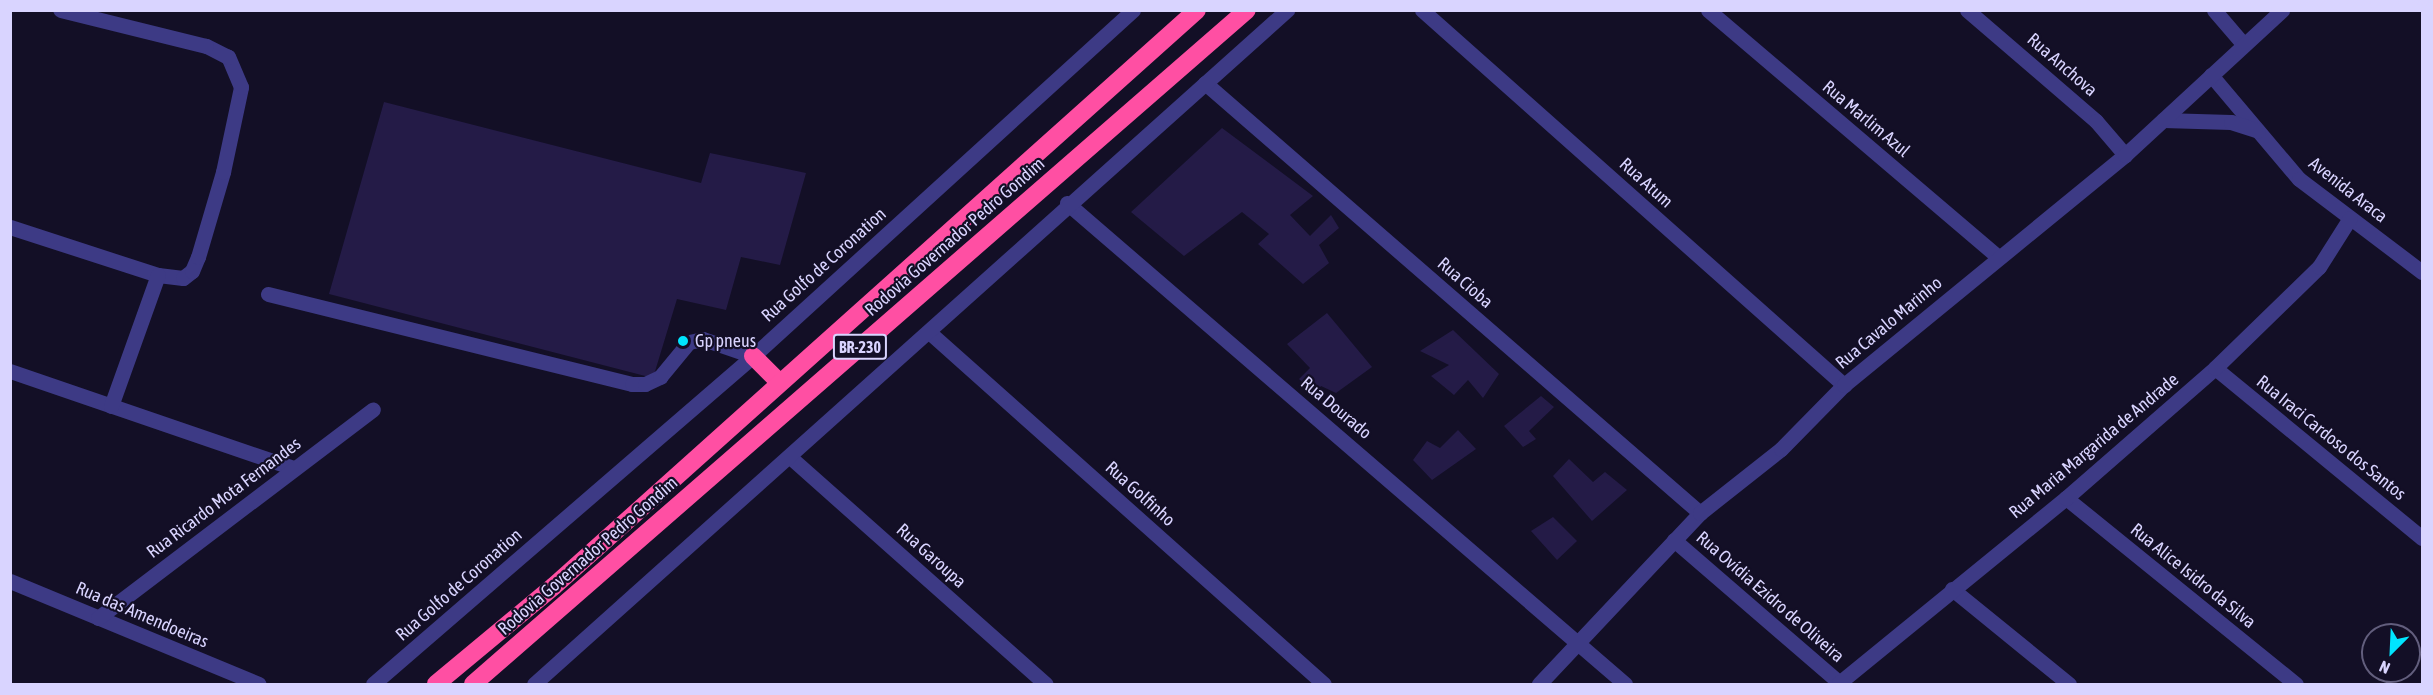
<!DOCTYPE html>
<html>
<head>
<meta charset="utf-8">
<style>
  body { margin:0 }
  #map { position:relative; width:2433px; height:695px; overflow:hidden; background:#130f26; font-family:"Asap Condensed",sans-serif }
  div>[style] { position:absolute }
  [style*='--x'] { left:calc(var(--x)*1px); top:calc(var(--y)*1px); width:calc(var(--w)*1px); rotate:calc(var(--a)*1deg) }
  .building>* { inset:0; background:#241b47 }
  .minor>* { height:15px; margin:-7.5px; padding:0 7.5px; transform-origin:7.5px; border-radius:7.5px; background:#3d3a85 }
  .highway>* { height:18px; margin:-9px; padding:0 9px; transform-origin:9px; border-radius:9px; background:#ff4fa3 }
  .dots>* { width:16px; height:16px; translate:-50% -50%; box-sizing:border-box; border:3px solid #130f26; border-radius:50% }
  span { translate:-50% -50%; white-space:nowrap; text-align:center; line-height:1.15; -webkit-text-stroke:4.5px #130f26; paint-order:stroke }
  .shield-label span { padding:2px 4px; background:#130f26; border:2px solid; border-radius:4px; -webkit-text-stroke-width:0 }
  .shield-label { font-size:16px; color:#d9d4ff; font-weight:700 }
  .street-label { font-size:18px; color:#d9d4ff }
  .poi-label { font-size:18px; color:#d9d4ff }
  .left { translate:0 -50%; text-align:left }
  .frame { position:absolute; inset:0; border:12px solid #d9d4ff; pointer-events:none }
  .north { position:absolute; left:2361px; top:623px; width:60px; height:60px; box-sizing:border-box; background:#130f26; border:2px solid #625e7d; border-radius:50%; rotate:204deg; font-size:16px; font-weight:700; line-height:24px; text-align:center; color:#d9d4ff }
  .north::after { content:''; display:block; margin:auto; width:21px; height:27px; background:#00e5ff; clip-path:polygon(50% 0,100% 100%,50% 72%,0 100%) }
</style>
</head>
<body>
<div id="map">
  <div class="building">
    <i style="clip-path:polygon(384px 102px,701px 183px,710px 153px,806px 173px,780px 265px,741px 257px,726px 310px,677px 299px,653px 378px,329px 294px)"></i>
    <i style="clip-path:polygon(1222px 128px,1313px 196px,1290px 215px,1310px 236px,1331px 215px,1339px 228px,1319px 245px,1329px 263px,1303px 284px,1258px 244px,1269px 234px,1242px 212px,1184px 256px,1131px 212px)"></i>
    <i style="clip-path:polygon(1327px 313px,1372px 367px,1336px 393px,1321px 386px,1315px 394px,1299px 379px,1310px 368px,1287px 344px)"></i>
    <i style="clip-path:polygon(1453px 330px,1499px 374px,1483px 398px,1468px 380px,1454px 395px,1431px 376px,1449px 365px,1420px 351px)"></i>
    <i style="clip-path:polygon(1541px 396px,1554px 407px,1529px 431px,1536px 439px,1523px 447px,1504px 426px)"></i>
    <i style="clip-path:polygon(1458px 430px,1476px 449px,1432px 480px,1413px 460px,1427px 441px,1440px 448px)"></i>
    <i style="clip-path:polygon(1569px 459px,1593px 482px,1605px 472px,1627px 490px,1592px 521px,1553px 476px)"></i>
    <i style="clip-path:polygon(1553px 517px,1577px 541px,1557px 560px,1531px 531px)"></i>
  </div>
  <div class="minor">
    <i style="--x:1422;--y:10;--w:565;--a:41.63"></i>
    <i style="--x:1708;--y:10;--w:381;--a:40.4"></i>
    <i style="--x:1967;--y:10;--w:170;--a:40.7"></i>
    <i style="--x:2096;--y:121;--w:45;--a:49.5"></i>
    <i style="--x:2214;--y:10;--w:46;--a:49.4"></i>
    <i style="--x:2211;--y:75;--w:136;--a:49.8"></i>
    <i style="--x:2299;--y:179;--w:154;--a:37.1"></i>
    <i style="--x:1205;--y:83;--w:656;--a:40.98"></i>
    <i style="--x:2163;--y:120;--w:68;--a:1.7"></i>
    <i style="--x:2231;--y:122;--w:28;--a:18"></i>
    <i style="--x:1067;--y:203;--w:737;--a:40.76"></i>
    <i style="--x:10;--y:227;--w:156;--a:18"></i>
    <i style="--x:158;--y:275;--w:25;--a:7"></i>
    <i style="--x:183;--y:278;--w:11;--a:-38"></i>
    <i style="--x:192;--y:271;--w:15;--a:-67"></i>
    <i style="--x:198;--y:257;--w:89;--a:-73.6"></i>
    <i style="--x:223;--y:172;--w:87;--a:-78"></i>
    <i style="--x:241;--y:87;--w:33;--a:-113"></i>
    <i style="--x:228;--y:57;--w:25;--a:-153"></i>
    <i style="--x:206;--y:46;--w:150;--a:-166.1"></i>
    <i style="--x:268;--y:294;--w:375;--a:13.9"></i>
    <i style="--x:632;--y:384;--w:13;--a:0"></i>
    <i style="--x:645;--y:384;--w:17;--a:-25"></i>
    <i style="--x:660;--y:377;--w:45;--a:-50.4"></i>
    <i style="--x:689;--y:342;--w:14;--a:-12"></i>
    <i style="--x:703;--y:339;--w:53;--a:18.8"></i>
    <i style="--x:929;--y:332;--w:529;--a:41.71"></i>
    <i style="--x:2215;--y:368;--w:268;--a:39.4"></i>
    <i style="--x:10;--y:371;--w:300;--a:18.9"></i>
    <i style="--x:111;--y:406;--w:139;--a:-70.3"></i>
    <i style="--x:790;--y:457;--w:342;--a:41.6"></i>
    <i style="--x:2066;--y:498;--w:296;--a:39"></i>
    <i style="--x:1674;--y:540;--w:221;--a:40.8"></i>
    <i style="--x:10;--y:581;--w:269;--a:22.5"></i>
    <i style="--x:1952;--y:589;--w:151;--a:39.1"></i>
    <i style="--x:98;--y:618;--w:345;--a:-37.2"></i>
    <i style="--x:1839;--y:683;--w:293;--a:-39.2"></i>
    <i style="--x:2066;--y:498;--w:198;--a:-41.1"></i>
    <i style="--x:2215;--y:368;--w:145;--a:-44.2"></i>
    <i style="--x:2319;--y:267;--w:58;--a:-57.7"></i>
    <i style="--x:373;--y:684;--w:502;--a:-40.8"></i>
    <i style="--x:753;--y:356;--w:514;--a:-42.32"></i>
    <i style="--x:534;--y:684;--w:1011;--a:-41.83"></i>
    <i style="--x:1539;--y:684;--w:235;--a:-46.7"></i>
    <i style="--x:1700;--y:513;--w:103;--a:-38.3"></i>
    <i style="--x:1781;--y:449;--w:90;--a:-45.5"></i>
    <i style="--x:1844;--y:385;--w:363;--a:-39.3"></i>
    <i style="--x:2125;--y:155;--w:214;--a:-42.7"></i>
  </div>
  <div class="highway">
    <i style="--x:753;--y:356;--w:37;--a:45"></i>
    <i style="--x:436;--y:684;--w:153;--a:-39.7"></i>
    <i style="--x:554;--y:586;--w:863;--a:-41.85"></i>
    <i style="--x:473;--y:684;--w:1026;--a:-41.05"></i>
  </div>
  <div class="dots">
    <i style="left:683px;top:341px;background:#00e5ff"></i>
  </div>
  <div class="shield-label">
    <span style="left:860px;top:347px">BR-230</span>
  </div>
  <div class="street-label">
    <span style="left:2062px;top:65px;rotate:41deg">Rua Anchova</span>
    <span style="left:1866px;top:119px;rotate:40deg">Rua Marlim Azul</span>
    <span style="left:1646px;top:183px;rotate:42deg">Rua Atum</span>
    <span style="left:2348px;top:190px;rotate:38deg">Avenida Araca</span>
    <span style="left:955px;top:237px;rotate:-41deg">Rodovia Governador Pedro Gondim</span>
    <span style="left:824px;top:265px;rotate:-42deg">Rua Golfo de Coronation</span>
    <span style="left:1465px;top:283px;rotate:41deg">Rua Cioba</span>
    <span style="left:1889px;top:323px;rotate:-40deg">Rua Cavalo Marinho</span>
    <span style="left:1336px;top:408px;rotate:40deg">Rua Dourado</span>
    <span style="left:2331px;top:438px;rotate:39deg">Rua Iraci Cardoso dos Santos</span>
    <span style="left:2094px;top:446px;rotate:-40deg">Rua Maria Margarida de Andrade</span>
    <span style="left:1140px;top:494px;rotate:42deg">Rua Golfinho</span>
    <span style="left:224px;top:498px;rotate:-37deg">Rua Ricardo Mota Fernandes</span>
    <span style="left:588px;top:556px;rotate:-41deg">Rodovia Governador Pedro Gondim</span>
    <span style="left:931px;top:556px;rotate:42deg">Rua Garoupa</span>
    <span style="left:2193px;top:576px;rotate:39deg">Rua Alice Isidro da Silva</span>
    <span style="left:459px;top:585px;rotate:-41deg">Rua Golfo de Coronation</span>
    <span style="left:1770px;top:597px;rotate:41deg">Rua Ovídia Ezidro de Oliveira</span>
    <span style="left:142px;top:615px;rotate:23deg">Rua das Amendoeiras</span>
  </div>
  <div class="poi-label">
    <span class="left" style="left:695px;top:341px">Gp pneus</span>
  </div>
  <div class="frame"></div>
  <div class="north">N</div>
</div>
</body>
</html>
